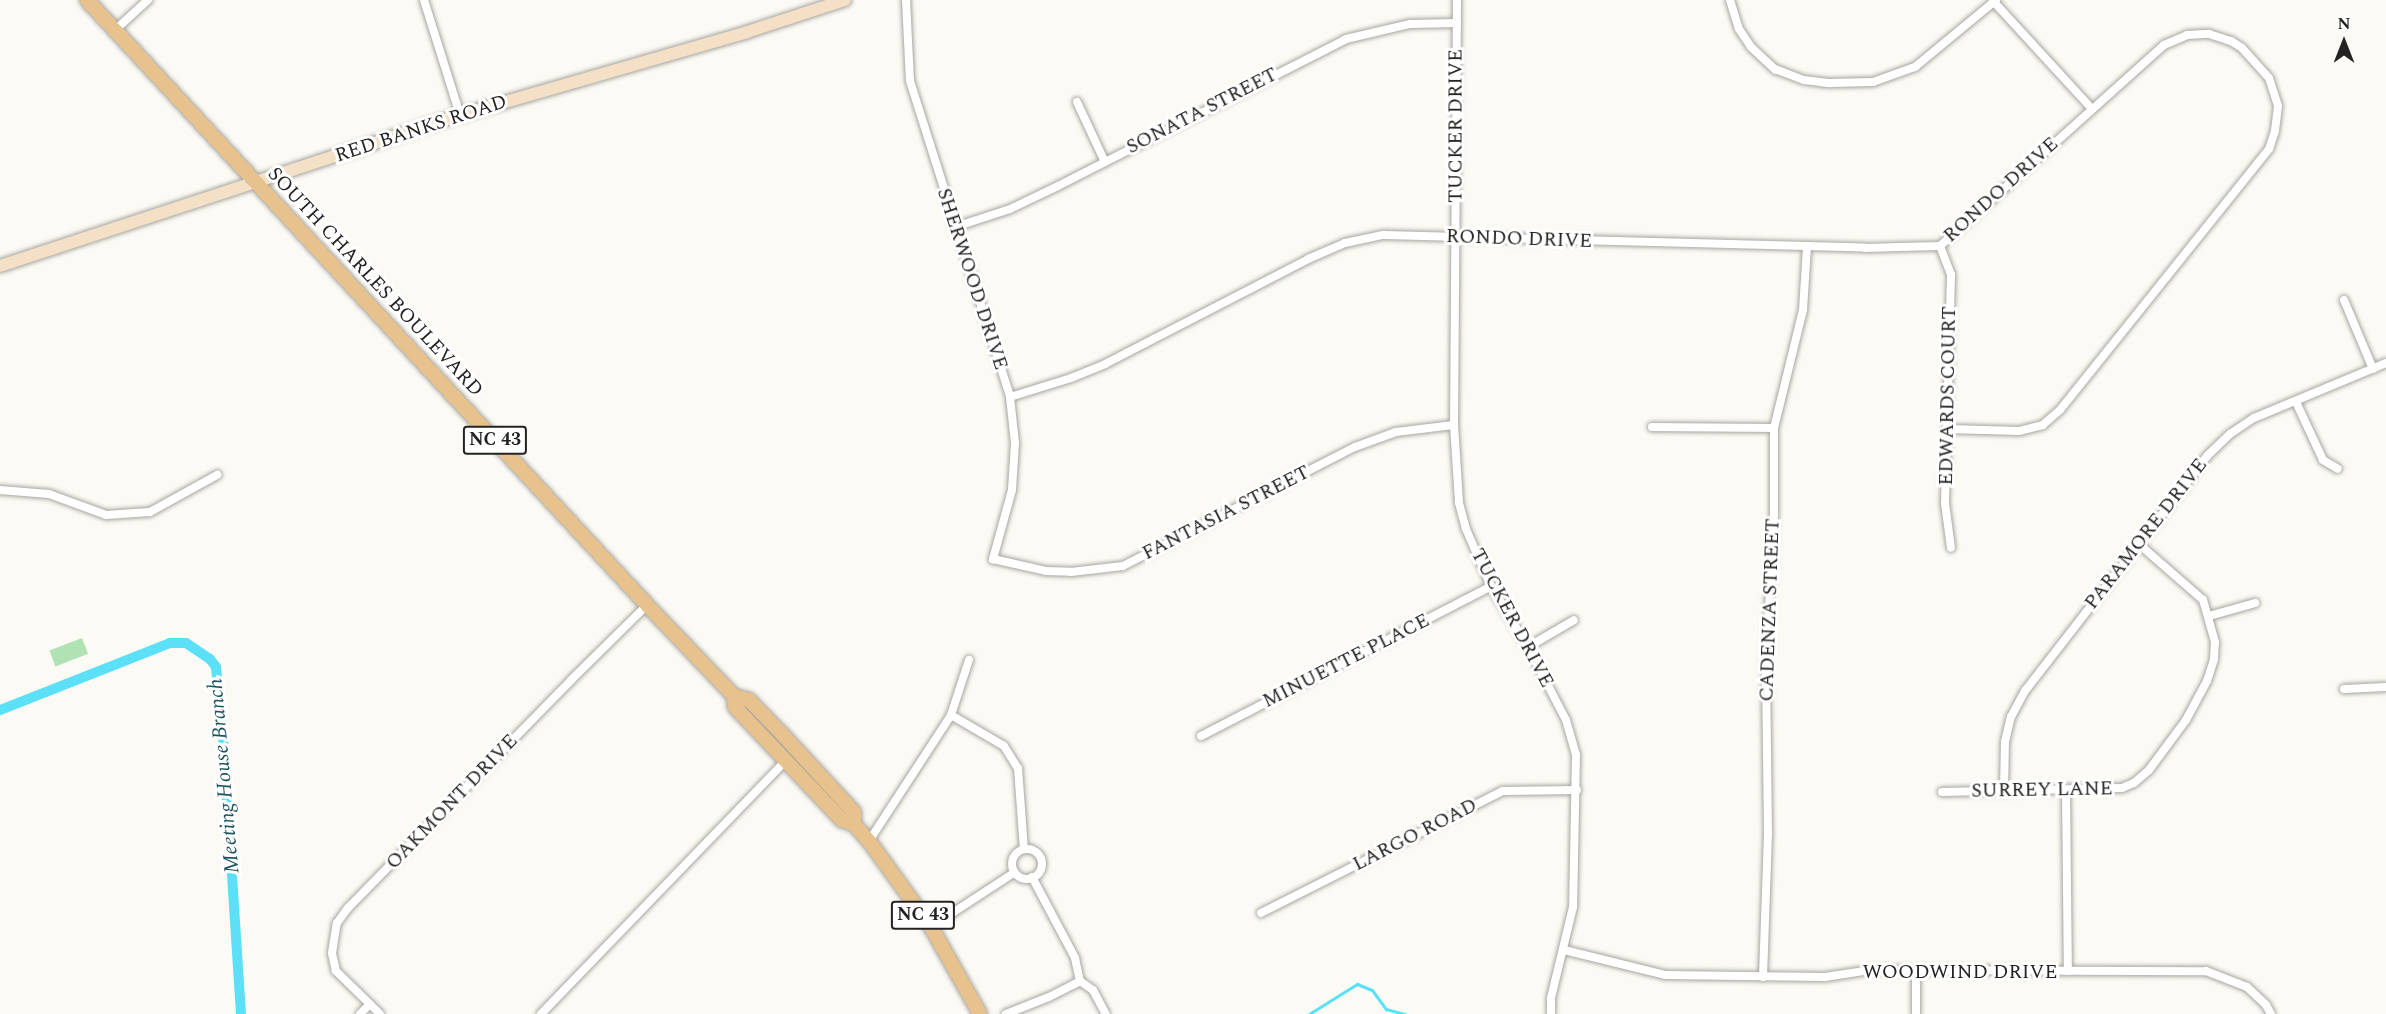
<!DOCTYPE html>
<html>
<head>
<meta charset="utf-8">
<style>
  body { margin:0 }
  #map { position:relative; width:2386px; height:1014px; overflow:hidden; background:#fcfaf4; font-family:Spectral,serif }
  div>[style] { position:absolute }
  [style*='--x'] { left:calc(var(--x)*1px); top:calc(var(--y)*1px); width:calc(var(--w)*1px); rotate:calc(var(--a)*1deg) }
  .green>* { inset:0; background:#b1e2b4; transform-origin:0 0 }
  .stream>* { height:3px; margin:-1.5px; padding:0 1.5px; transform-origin:1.5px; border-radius:1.5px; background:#5ce0f7 }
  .canal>* { height:10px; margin:-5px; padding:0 5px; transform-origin:5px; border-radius:5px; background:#5ce0f7 }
  .roads { filter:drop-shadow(0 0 2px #a8a6a1) drop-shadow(0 0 2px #a8a6a1) }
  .street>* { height:8px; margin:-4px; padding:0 4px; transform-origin:4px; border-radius:4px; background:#fff }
  .street>.ring { margin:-4px; padding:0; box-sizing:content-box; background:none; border:8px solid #fff; border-radius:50% }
  .secondary>* { height:12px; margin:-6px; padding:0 6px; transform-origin:6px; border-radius:6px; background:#f4e0c6 }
  .primary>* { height:14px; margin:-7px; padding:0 7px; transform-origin:7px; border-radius:7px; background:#e8c28d }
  span { translate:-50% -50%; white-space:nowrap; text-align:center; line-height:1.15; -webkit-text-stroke:6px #fff; paint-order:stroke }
  .shield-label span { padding:2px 4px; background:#fff; border:2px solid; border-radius:4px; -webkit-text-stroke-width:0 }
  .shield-label { font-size:18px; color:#242321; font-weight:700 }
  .street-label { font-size:20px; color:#242321 }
  .water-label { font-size:21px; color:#1c545e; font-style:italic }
  .north { position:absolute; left:2314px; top:12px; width:60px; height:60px; -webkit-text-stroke:4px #fff; paint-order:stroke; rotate:0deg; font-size:16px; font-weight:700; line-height:24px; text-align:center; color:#242321 }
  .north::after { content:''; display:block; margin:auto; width:21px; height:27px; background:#242321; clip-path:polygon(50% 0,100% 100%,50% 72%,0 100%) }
</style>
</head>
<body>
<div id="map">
  <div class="green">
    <i style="left:82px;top:638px;width:17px;height:35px;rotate:69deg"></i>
  </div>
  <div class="stream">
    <i style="--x:1309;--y:1014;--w:57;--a:-32"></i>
    <i style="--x:1357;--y:984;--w:16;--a:22"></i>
    <i style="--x:1372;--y:990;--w:24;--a:54"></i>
    <i style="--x:1386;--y:1009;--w:20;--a:15"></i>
  </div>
  <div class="canal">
    <i style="--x:0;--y:710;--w:183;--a:-21.5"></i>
    <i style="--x:170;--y:643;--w:16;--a:0"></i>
    <i style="--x:186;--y:643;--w:29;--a:34"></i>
    <i style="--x:210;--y:659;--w:10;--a:53"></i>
    <i style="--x:216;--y:667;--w:69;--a:84.2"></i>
    <i style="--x:223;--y:736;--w:279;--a:86.3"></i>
  </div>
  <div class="roads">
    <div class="street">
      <i style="--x:424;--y:0;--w:121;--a:72.6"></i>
      <i style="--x:906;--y:0;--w:81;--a:87.2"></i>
      <i style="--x:910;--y:81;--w:331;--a:72.4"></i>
      <i style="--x:1010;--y:397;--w:46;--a:83.8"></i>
      <i style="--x:1015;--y:443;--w:47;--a:93.7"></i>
      <i style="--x:1012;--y:490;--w:72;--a:105.4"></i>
      <i style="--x:993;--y:559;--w:54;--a:12.8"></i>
      <i style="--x:1046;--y:571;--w:25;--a:2"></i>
      <i style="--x:1071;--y:572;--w:52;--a:-6.6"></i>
      <i style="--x:1123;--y:566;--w:261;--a:-27.2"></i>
      <i style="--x:1355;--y:447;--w:44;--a:-20.1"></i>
      <i style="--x:1396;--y:432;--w:58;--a:-6.9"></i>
      <i style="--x:1457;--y:0;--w:425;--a:90.4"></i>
      <i style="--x:1454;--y:425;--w:78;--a:86.3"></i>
      <i style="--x:1459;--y:503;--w:27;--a:75"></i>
      <i style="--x:1466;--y:529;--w:62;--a:66.3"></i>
      <i style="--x:1491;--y:586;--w:71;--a:58.8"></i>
      <i style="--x:1528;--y:647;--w:82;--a:62.5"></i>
      <i style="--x:1566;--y:720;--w:36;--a:74"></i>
      <i style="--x:1576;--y:755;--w:152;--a:91.1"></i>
      <i style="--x:1573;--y:907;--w:94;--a:103.6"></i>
      <i style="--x:1551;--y:998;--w:16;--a:90"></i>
      <i style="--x:1730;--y:0;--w:30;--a:73"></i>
      <i style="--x:1739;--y:29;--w:22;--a:56"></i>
      <i style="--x:1751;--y:47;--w:33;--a:43"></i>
      <i style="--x:1775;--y:69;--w:31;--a:21"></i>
      <i style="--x:1804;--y:80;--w:26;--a:7"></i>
      <i style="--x:1830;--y:83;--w:43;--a:-1.3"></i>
      <i style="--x:1873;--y:82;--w:45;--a:-19.7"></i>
      <i style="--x:1915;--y:67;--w:105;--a:-39.6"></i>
      <i style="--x:1994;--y:2;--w:145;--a:47.5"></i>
      <i style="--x:115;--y:30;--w:45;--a:-42.3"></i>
      <i style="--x:1077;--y:102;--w:66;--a:65"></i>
      <i style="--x:955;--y:227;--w:58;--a:-18.1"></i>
      <i style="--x:1010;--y:209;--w:53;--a:-25.6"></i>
      <i style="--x:1058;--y:186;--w:323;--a:-27"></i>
      <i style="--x:1346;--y:39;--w:66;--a:-13.2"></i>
      <i style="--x:1410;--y:24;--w:47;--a:-1.2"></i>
      <i style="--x:1940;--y:246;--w:31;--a:69"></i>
      <i style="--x:1951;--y:275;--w:228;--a:91.5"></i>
      <i style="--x:1945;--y:503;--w:45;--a:82.4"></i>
      <i style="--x:2344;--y:300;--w:75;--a:67.2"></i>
      <i style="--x:1010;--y:397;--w:64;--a:-17.3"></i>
      <i style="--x:1071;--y:378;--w:37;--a:-22"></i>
      <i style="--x:1105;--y:364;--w:229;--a:-27.3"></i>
      <i style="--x:1308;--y:259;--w:40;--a:-23.4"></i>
      <i style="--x:1345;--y:243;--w:40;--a:-12"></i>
      <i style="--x:1384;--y:235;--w:481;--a:1.5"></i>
      <i style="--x:1865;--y:248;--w:75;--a:-1.5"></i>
      <i style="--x:1940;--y:246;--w:301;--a:-41.9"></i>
      <i style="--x:2164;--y:45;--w:25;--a:-23"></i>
      <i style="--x:2187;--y:35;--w:22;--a:-3"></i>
      <i style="--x:2209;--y:34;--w:23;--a:18"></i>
      <i style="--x:2231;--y:41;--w:13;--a:32"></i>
      <i style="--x:2242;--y:48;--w:40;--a:48"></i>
      <i style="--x:2269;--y:78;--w:29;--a:72"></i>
      <i style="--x:2278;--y:106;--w:25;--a:97"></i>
      <i style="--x:2275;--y:131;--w:19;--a:108"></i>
      <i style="--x:2269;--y:149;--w:334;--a:128.7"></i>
      <i style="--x:2060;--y:410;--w:23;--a:139"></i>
      <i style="--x:2043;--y:425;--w:25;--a:166"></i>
      <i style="--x:2019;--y:431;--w:71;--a:-178.4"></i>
      <i style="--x:2296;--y:402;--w:64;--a:65"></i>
      <i style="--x:2323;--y:460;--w:17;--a:31"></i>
      <i style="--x:1652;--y:427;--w:122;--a:0.5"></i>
      <i style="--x:0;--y:490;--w:49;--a:4.7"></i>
      <i style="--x:49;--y:494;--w:61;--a:20.2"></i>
      <i style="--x:106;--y:515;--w:44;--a:-3.9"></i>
      <i style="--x:150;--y:512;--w:77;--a:-28.9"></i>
      <i style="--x:2209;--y:616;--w:48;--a:-15.8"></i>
      <i style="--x:1528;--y:647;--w:53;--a:-30.4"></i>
      <i style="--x:2344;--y:689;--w:42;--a:-2.7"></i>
      <i style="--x:951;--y:715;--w:61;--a:30.3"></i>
      <i style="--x:1004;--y:746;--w:26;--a:58"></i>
      <i style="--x:1018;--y:768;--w:81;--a:85.8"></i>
      <i style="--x:1201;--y:736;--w:326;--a:-27.3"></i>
      <i style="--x:2066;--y:790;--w:181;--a:89.4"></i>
      <i style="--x:1942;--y:792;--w:180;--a:-1.3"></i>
      <i style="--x:2122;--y:788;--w:13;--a:-23"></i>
      <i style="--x:2134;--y:783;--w:20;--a:-41"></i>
      <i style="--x:2149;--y:770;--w:62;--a:-53.5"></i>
      <i style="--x:2186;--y:720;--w:44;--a:-61.7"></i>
      <i style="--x:2207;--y:681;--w:23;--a:-72"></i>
      <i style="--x:2214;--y:659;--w:17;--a:-87"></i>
      <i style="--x:2215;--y:642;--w:44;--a:-105.9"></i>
      <i style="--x:2203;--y:600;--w:84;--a:-138.9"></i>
      <i style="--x:2004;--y:792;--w:50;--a:-88.9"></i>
      <i style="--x:2005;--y:742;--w:26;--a:-77"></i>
      <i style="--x:2011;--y:717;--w:30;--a:-62"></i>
      <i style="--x:2025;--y:691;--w:297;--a:-52.2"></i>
      <i style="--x:2207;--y:456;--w:32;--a:-44"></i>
      <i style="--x:2230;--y:434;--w:29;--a:-34"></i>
      <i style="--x:2254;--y:418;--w:143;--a:-22.6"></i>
      <i style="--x:869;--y:841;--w:150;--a:-56.9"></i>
      <i style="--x:951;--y:715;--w:58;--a:-71.9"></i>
      <i class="ring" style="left:1012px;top:849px;width:22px;height:22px"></i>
      <i style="--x:1032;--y:877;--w:92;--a:62"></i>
      <i style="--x:1075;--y:958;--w:24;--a:78"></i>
      <i style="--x:1261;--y:913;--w:271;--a:-26.8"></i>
      <i style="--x:1503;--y:791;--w:74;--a:-0.8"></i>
      <i style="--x:931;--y:927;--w:100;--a:-33.2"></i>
      <i style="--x:1564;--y:950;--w:104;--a:13.9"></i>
      <i style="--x:1665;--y:975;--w:160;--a:0.7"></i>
      <i style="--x:1825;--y:977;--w:47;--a:-8.7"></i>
      <i style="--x:1871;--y:970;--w:335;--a:0.2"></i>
      <i style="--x:2206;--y:971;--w:44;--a:21.3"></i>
      <i style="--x:2247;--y:987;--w:26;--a:43"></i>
      <i style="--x:2266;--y:1005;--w:10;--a:61"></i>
      <i style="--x:1763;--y:977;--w:144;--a:-88"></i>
      <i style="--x:1768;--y:833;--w:167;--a:-90.7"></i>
      <i style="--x:1766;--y:666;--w:152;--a:-87"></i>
      <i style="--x:1774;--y:514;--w:86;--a:-90"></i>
      <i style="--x:1774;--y:428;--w:122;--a:-76.2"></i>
      <i style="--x:1803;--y:310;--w:64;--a:-86.4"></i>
      <i style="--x:1080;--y:981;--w:16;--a:35"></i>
      <i style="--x:1093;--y:990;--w:27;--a:62"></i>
      <i style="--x:360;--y:1014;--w:14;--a:-45"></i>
      <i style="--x:380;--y:1014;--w:62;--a:-135.7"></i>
      <i style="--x:336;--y:971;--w:18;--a:-103"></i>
      <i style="--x:332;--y:953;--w:30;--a:-81"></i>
      <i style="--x:337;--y:923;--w:19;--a:-54"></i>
      <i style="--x:348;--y:908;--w:319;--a:-45.6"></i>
      <i style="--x:571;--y:680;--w:107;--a:-44.6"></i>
      <i style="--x:541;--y:1014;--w:353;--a:-46"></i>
      <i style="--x:1006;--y:1014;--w:46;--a:-21.6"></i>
      <i style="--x:1049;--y:997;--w:35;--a:-27"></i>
      <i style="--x:1916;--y:1014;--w:44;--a:-90"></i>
    </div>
    <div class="secondary">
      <i style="--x:0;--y:266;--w:484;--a:-18.2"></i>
      <i style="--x:460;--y:115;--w:299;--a:-16.1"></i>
      <i style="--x:747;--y:32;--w:103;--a:-18.1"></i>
    </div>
    <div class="primary">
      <i style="--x:87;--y:0;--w:824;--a:47.21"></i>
      <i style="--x:647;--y:605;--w:126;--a:46.3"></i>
      <i style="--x:734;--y:696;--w:16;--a:15"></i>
      <i style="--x:749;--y:700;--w:47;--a:45.9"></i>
      <i style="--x:782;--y:734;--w:106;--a:47.3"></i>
      <i style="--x:854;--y:812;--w:12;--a:90"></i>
      <i style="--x:734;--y:696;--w:11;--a:85"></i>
      <i style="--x:735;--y:707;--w:156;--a:46.6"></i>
      <i style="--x:842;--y:820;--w:13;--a:18"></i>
      <i style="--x:854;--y:824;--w:23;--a:49"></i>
      <i style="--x:869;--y:841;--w:106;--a:54.2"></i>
      <i style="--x:931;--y:927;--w:100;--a:60.6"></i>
    </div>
  </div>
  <div class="shield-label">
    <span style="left:495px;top:440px">NC 43</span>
    <span style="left:923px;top:915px">NC 43</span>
  </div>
  <div class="street-label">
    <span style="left:1202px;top:111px;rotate:-27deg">SONATA STREET</span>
    <span style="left:1456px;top:126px;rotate:-90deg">TUCKER DRIVE</span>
    <span style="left:421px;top:129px;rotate:-18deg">RED BANKS ROAD</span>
    <span style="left:2001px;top:190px;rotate:-42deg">RONDO DRIVE</span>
    <span style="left:1519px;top:239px;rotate:2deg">RONDO DRIVE</span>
    <span style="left:972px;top:279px;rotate:72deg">SHERWOOD DRIVE</span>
    <span style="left:375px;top:282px;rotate:47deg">SOUTH CHARLES BOULEVARD</span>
    <span style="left:1948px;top:396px;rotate:-89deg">EDWARDS COURT</span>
    <span style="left:1226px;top:513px;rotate:-27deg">FANTASIA STREET</span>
    <span style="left:2146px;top:534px;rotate:-52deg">PARAMORE DRIVE</span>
    <span style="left:1770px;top:610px;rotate:-88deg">CADENZA STREET</span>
    <span style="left:1512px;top:618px;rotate:62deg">TUCKER DRIVE</span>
    <span style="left:1346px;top:661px;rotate:-27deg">MINUETTE PLACE</span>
    <span style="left:2042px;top:790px;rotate:-1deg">SURREY LANE</span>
    <span style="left:452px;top:802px;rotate:-46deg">OAKMONT DRIVE</span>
    <span style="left:1415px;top:835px;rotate:-27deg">LARGO ROAD</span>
    <span style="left:1960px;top:972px">WOODWIND DRIVE</span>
  </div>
  <div class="water-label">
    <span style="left:224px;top:776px;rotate:-95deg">Meeting House Branch</span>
  </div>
  <div class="north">N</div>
</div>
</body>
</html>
